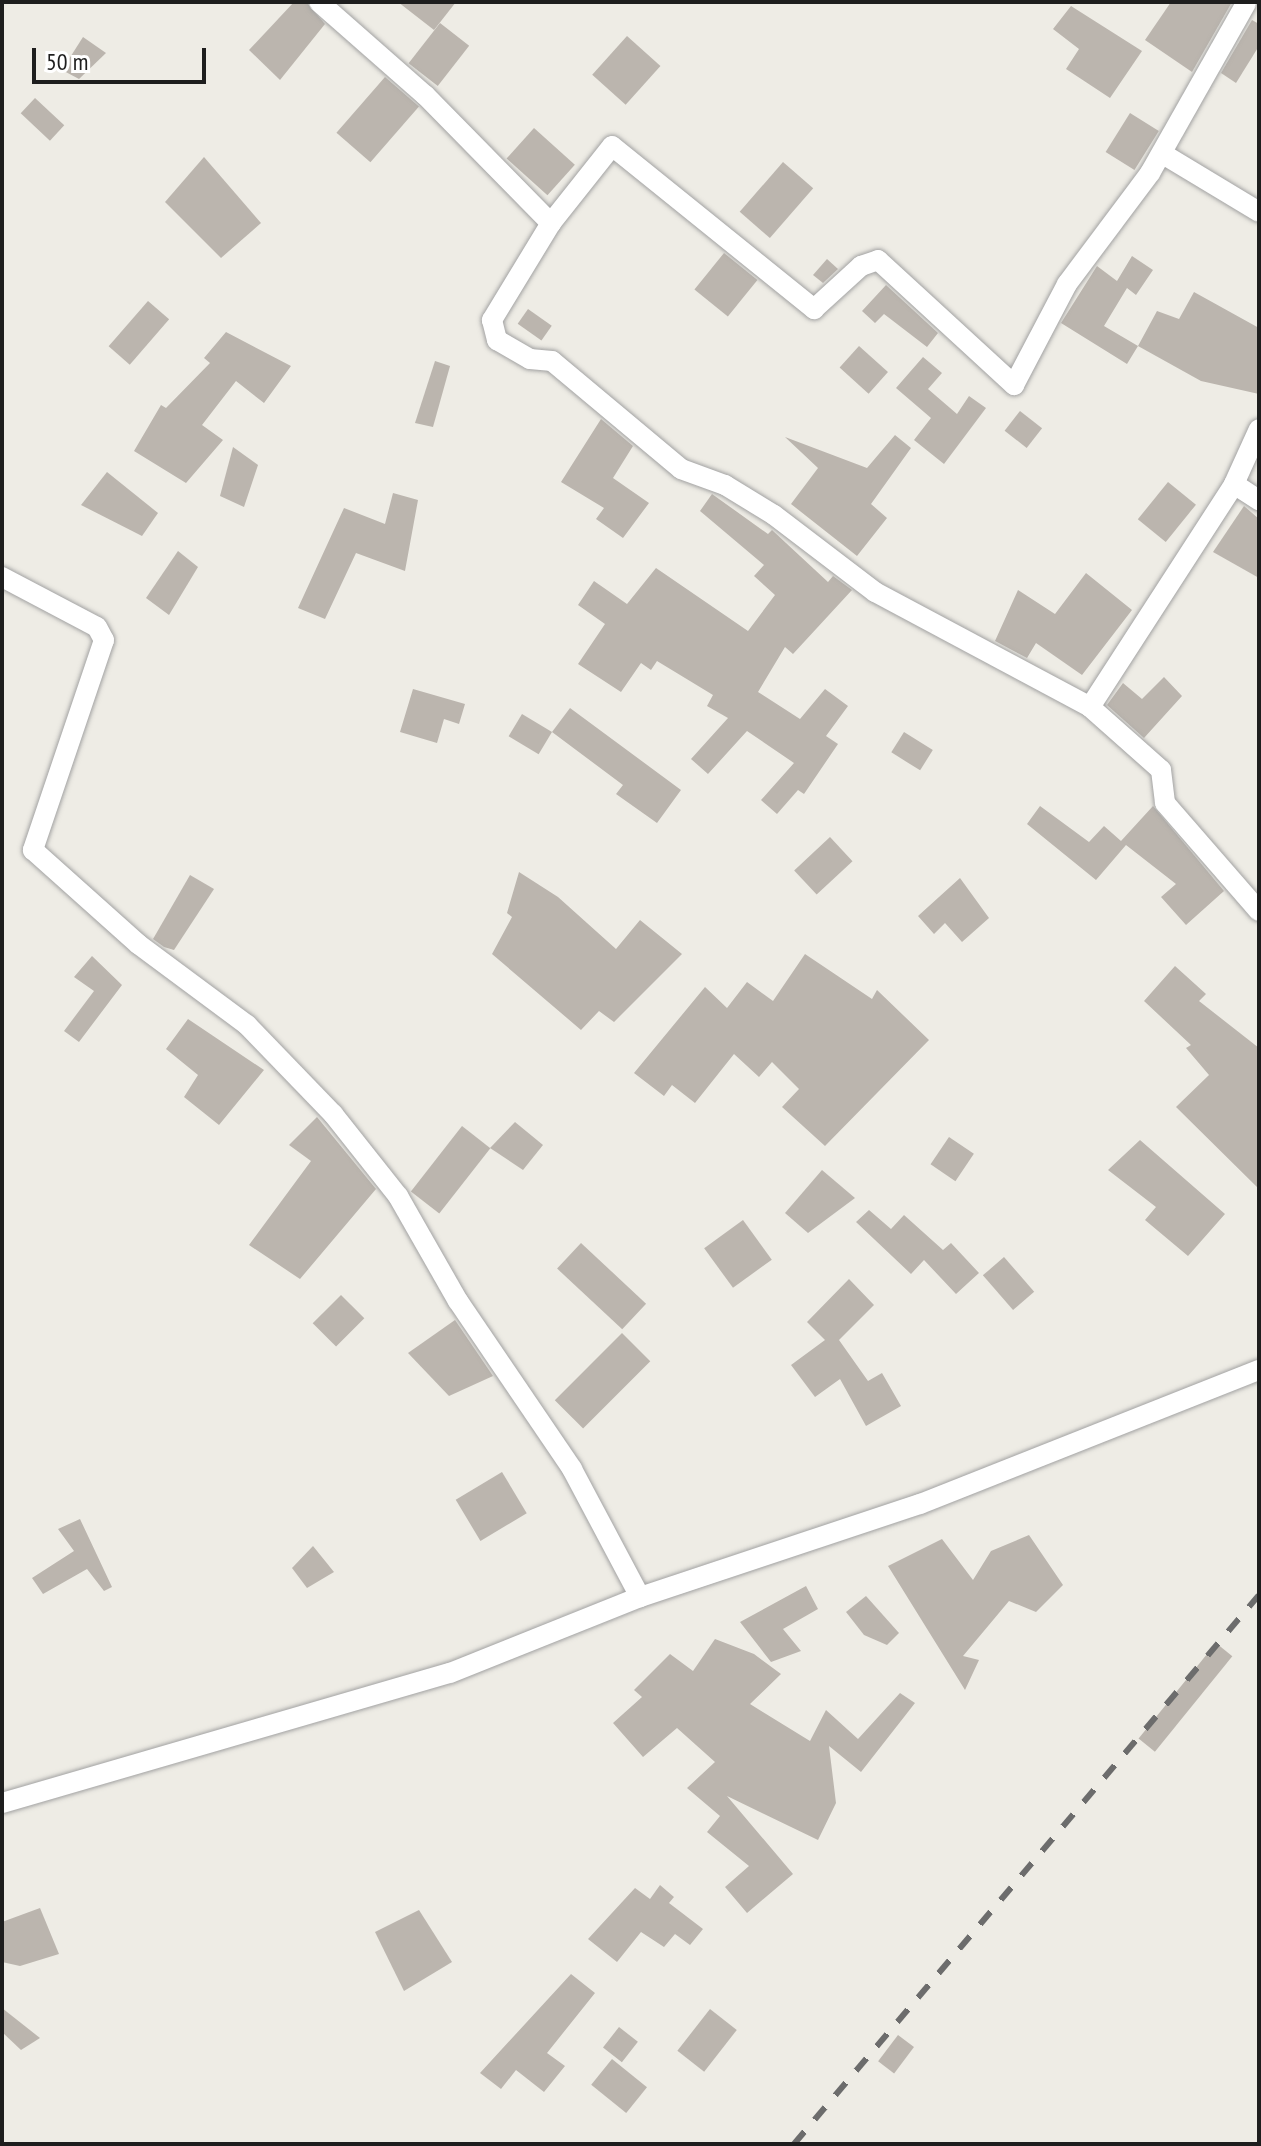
<!DOCTYPE html>
<html>
<head>
<meta charset="utf-8">
<style>
  body { margin:0 }
  #map { position:relative; width:1261px; height:2146px; overflow:hidden; background:#eeece5; font-family:"PT Sans Narrow",sans-serif }
  div>[style] { position:absolute }
  [style*='--x'] { left:calc(var(--x)*1px); top:calc(var(--y)*1px); width:calc(var(--w)*1px); rotate:calc(var(--a)*1deg) }
  .building>* { inset:0; background:#bbb5ae; transform-origin:0 0 }
  .roads { filter:drop-shadow(0 0 2px #a2a2a2) drop-shadow(0 0 2px #a2a2a2) }
  .street>* { height:20px; margin:-10px; padding:0 10px; transform-origin:10px; border-radius:10px; background:#fff }
  .rail>* { height:6px; margin-top:-3px; transform-origin:0; background:repeating-linear-gradient(90deg,#6c6c6c 0 16px,transparent 0 32px) }
  span { translate:-50% -50%; white-space:nowrap; text-align:center; line-height:1.15; -webkit-text-stroke:8px #fff; paint-order:stroke }
  .frame { position:absolute; inset:0; border:4px solid #1e1e1e; pointer-events:none }
  .scale { position:absolute; left:32px; top:48px; width:174px; height:36px; box-sizing:border-box; border:4px solid #1e1e1e; border-top:0; padding-left:10px; font-size:24px; line-height:28px; white-space:nowrap; color:#1e1e1e; -webkit-text-stroke:6px #fff; paint-order:stroke }
</style>
</head>
<body>
<div id="map">
  <div class="building">
    <i style="clip-path:polygon(294px 2px,306px 2px,325px 24px,280px 80px,249px 50px)"></i>
    <i style="clip-path:polygon(398px 2px,456px 2px,434px 30px)"></i>
    <i style="clip-path:polygon(1171px 2px,1232px 2px,1192px 72px,1145px 40px)"></i>
    <i style="clip-path:polygon(1071px 6px,1142px 51px,1110px 98px,1066px 69px,1079px 49px,1053px 29px)"></i>
    <i style="clip-path:polygon(1252px 20px,1259px 24px,1259px 46px,1236px 83px,1221px 73px)"></i>
    <i style="left:440px;top:23px;width:37px;height:51px;rotate:38deg"></i>
    <i style="left:627px;top:36px;width:45px;height:52px;rotate:42deg"></i>
    <i style="clip-path:polygon(83px 37px,106px 53px,79px 79px,62px 70px)"></i>
    <i style="left:385px;top:77px;width:45px;height:74px;rotate:41deg"></i>
    <i style="left:35px;top:98px;width:40px;height:21px;rotate:43deg"></i>
    <i style="left:1130px;top:113px;width:34px;height:46px;rotate:32deg"></i>
    <i style="left:534px;top:128px;width:55px;height:41px;rotate:42deg"></i>
    <i style="clip-path:polygon(204px 157px,261px 223px,221px 258px,165px 202px)"></i>
    <i style="left:783px;top:162px;width:40px;height:66px;rotate:41deg"></i>
    <i style="left:724px;top:253px;width:43px;height:47px;rotate:39deg"></i>
    <i style="clip-path:polygon(1132px 256px,1153px 270px,1136px 295px,1127px 288px,1104px 326px,1138px 346px,1157px 311px,1179px 319px,1194px 292px,1259px 328px,1259px 394px,1201px 381px,1138px 346px,1127px 364px,1061px 323px,1097px 266px,1117px 281px)"></i>
    <i style="clip-path:polygon(827px 259px,838px 269px,823px 283px,813px 275px)"></i>
    <i style="clip-path:polygon(886px 285px,938px 333px,927px 347px,884px 314px,875px 323px,862px 311px)"></i>
    <i style="left:148px;top:301px;width:28px;height:60px;rotate:41deg"></i>
    <i style="left:528px;top:309px;width:29px;height:18px;rotate:35deg"></i>
    <i style="clip-path:polygon(226px 332px,291px 366px,264px 403px,236px 381px,202px 425px,223px 440px,186px 483px,134px 451px,161px 405px,166px 408px,210px 363px,204px 358px)"></i>
    <i style="left:859px;top:346px;width:39px;height:29px;rotate:42deg"></i>
    <i style="clip-path:polygon(923px 357px,942px 373px,928px 389px,957px 414px,969px 396px,986px 408px,944px 464px,914px 440px,931px 418px,896px 388px)"></i>
    <i style="clip-path:polygon(435px 361px,450px 366px,433px 427px,415px 423px)"></i>
    <i style="left:1020px;top:411px;width:28px;height:25px;rotate:38deg"></i>
    <i style="clip-path:polygon(601px 419px,633px 446px,613px 478px,649px 503px,623px 538px,596px 519px,604px 508px,561px 482px)"></i>
    <i style="clip-path:polygon(895px 435px,911px 448px,871px 504px,887px 518px,857px 556px,791px 504px,818px 468px,785px 437px,867px 468px)"></i>
    <i style="clip-path:polygon(233px 447px,258px 465px,244px 507px,220px 496px)"></i>
    <i style="clip-path:polygon(107px 472px,158px 513px,142px 536px,81px 505px)"></i>
    <i style="left:1168px;top:482px;width:36px;height:48px;rotate:39deg"></i>
    <i style="clip-path:polygon(393px 493px,418px 500px,405px 571px,356px 553px,325px 619px,298px 608px,344px 508px,385px 524px)"></i>
    <i style="clip-path:polygon(712px 494px,768px 534px,772px 530px,828px 582px,833px 576px,852px 590px,793px 654px,785px 647px,758px 692px,800px 719px,825px 689px,848px 706px,826px 736px,838px 744px,804px 794px,798px 790px,777px 814px,761px 800px,794px 763px,747px 731px,708px 774px,691px 759px,728px 718px,707px 706px,713px 695px,657px 661px,651px 670px,641px 663px,621px 692px,578px 664px,605px 624px,578px 605px,594px 581px,627px 604px,656px 568px,748px 631px,775px 595px,754px 576px,764px 565px,700px 511px)"></i>
    <i style="clip-path:polygon(1244px 506px,1259px 519px,1259px 578px,1213px 552px)"></i>
    <i style="clip-path:polygon(178px 551px,198px 567px,169px 615px,146px 598px)"></i>
    <i style="clip-path:polygon(1086px 573px,1132px 610px,1082px 675px,1036px 643px,1027px 658px,995px 641px,1018px 590px,1055px 614px)"></i>
    <i style="clip-path:polygon(1164px 677px,1182px 696px,1144px 738px,1107px 705px,1123px 683px,1142px 699px)"></i>
    <i style="clip-path:polygon(413px 689px,465px 704px,459px 724px,444px 719px,437px 743px,400px 732px)"></i>
    <i style="clip-path:polygon(570px 708px,681px 790px,657px 823px,616px 794px,623px 785px,552px 732px)"></i>
    <i style="left:522px;top:714px;width:35px;height:26px;rotate:31deg"></i>
    <i style="left:904px;top:732px;width:34px;height:24px;rotate:32deg"></i>
    <i style="clip-path:polygon(1040px 806px,1089px 842px,1104px 826px,1121px 841px,1153px 806px,1224px 891px,1186px 925px,1161px 897px,1176px 884px,1126px 845px,1096px 880px,1027px 824px)"></i>
    <i style="left:830px;top:837px;width:33px;height:49px;rotate:47deg"></i>
    <i style="clip-path:polygon(519px 872px,558px 897px,616px 949px,640px 920px,682px 954px,614px 1022px,599px 1011px,581px 1030px,492px 954px,512px 917px,507px 913px)"></i>
    <i style="clip-path:polygon(190px 875px,214px 889px,174px 950px,164px 947px,153px 939px)"></i>
    <i style="clip-path:polygon(960px 878px,989px 918px,962px 942px,945px 923px,934px 934px,918px 916px)"></i>
    <i style="clip-path:polygon(805px 954px,872px 999px,877px 990px,929px 1040px,825px 1146px,782px 1107px,799px 1089px,772px 1062px,759px 1077px,734px 1054px,695px 1103px,672px 1085px,664px 1096px,634px 1073px,705px 987px,727px 1008px,747px 982px,773px 1001px)"></i>
    <i style="clip-path:polygon(92px 956px,122px 985px,79px 1042px,64px 1031px,94px 991px,74px 977px)"></i>
    <i style="clip-path:polygon(1175px 966px,1206px 994px,1199px 1001px,1259px 1048px,1259px 1189px,1176px 1107px,1209px 1075px,1186px 1048px,1191px 1045px,1144px 1001px)"></i>
    <i style="clip-path:polygon(188px 1019px,264px 1070px,219px 1125px,184px 1097px,198px 1075px,166px 1049px)"></i>
    <i style="clip-path:polygon(317px 1117px,376px 1189px,300px 1279px,249px 1245px,311px 1161px,289px 1145px)"></i>
    <i style="clip-path:polygon(515px 1122px,543px 1145px,523px 1170px,490px 1148px)"></i>
    <i style="left:462px;top:1126px;width:36px;height:83px;rotate:38deg"></i>
    <i style="left:949px;top:1137px;width:30px;height:33px;rotate:34deg"></i>
    <i style="clip-path:polygon(1140px 1140px,1225px 1214px,1188px 1256px,1145px 1220px,1156px 1207px,1108px 1170px)"></i>
    <i style="clip-path:polygon(822px 1170px,855px 1198px,808px 1233px,785px 1213px)"></i>
    <i style="clip-path:polygon(869px 1210px,891px 1229px,904px 1215px,943px 1250px,951px 1243px,979px 1273px,956px 1294px,924px 1260px,911px 1274px,856px 1222px)"></i>
    <i style="left:743px;top:1220px;width:49px;height:48px;rotate:54deg"></i>
    <i style="left:581px;top:1243px;width:89px;height:35px;rotate:43deg"></i>
    <i style="left:1004px;top:1257px;width:46px;height:28px;rotate:49deg"></i>
    <i style="clip-path:polygon(849px 1279px,874px 1305px,839px 1340px,868px 1381px,882px 1373px,901px 1406px,866px 1426px,840px 1379px,815px 1397px,791px 1365px,825px 1340px,807px 1322px)"></i>
    <i style="left:341px;top:1295px;width:33px;height:40px;rotate:45deg"></i>
    <i style="clip-path:polygon(455px 1320px,493px 1376px,449px 1396px,408px 1353px)"></i>
    <i style="left:622px;top:1333px;width:40px;height:95px;rotate:45deg"></i>
    <i style="left:502px;top:1472px;width:48px;height:54px;rotate:59deg"></i>
    <i style="clip-path:polygon(80px 1519px,112px 1587px,104px 1591px,87px 1569px,43px 1594px,32px 1578px,74px 1551px,58px 1529px)"></i>
    <i style="clip-path:polygon(1029px 1535px,1063px 1585px,1036px 1612px,1009px 1601px,963px 1656px,979px 1660px,965px 1690px,888px 1566px,942px 1539px,973px 1580px,991px 1551px)"></i>
    <i style="clip-path:polygon(313px 1546px,334px 1572px,307px 1588px,292px 1568px)"></i>
    <i style="clip-path:polygon(806px 1586px,818px 1609px,783px 1629px,801px 1651px,771px 1662px,740px 1622px)"></i>
    <i style="clip-path:polygon(866px 1596px,899px 1633px,887px 1645px,864px 1635px,846px 1612px)"></i>
    <i style="clip-path:polygon(715px 1639px,754px 1654px,781px 1674px,750px 1704px,810px 1741px,826px 1710px,858px 1739px,900px 1693px,915px 1703px,861px 1772px,829px 1746px,836px 1803px,818px 1840px,727px 1796px,793px 1874px,747px 1913px,725px 1887px,749px 1866px,707px 1832px,720px 1816px,687px 1788px,715px 1762px,677px 1728px,643px 1757px,613px 1723px,642px 1697px,634px 1690px,670px 1654px,693px 1671px)"></i>
    <i style="left:1216px;top:1643px;width:21px;height:123px;rotate:39deg"></i>
    <i style="clip-path:polygon(660px 1885px,674px 1897px,669px 1903px,703px 1929px,690px 1945px,675px 1934px,664px 1947px,641px 1932px,617px 1962px,588px 1939px,635px 1888px,650px 1899px)"></i>
    <i style="clip-path:polygon(40px 1908px,59px 1954px,20px 1966px,2px 1962px,2px 1922px)"></i>
    <i style="clip-path:polygon(419px 1910px,452px 1962px,404px 1991px,375px 1932px)"></i>
    <i style="clip-path:polygon(571px 1974px,595px 1993px,547px 2053px,565px 2066px,544px 2092px,516px 2070px,501px 2089px,480px 2073px)"></i>
    <i style="clip-path:polygon(2px 2008px,40px 2038px,21px 2050px,2px 2032px)"></i>
    <i style="left:710px;top:2009px;width:34px;height:53px;rotate:38deg"></i>
    <i style="left:619px;top:2027px;width:24px;height:26px;rotate:38deg"></i>
    <i style="left:898px;top:2035px;width:20px;height:33px;rotate:37deg"></i>
    <i style="left:612px;top:2059px;width:45px;height:33px;rotate:39deg"></i>
  </div>
  <div class="roads">
    <div class="street">
      <i style="--x:319;--y:2;--w:141;--a:41.3"></i>
      <i style="--x:425;--y:95;--w:180;--a:45.5"></i>
      <i style="--x:551;--y:223;--w:114;--a:121.3"></i>
      <i style="--x:492;--y:320;--w:21;--a:76"></i>
      <i style="--x:497;--y:340;--w:38;--a:30"></i>
      <i style="--x:530;--y:359;--w:22;--a:5"></i>
      <i style="--x:552;--y:361;--w:168;--a:39.9"></i>
      <i style="--x:681;--y:469;--w:47;--a:20"></i>
      <i style="--x:725;--y:485;--w:57;--a:31.5"></i>
      <i style="--x:774;--y:515;--w:127;--a:37.3"></i>
      <i style="--x:875;--y:592;--w:244;--a:28.1"></i>
      <i style="--x:1090;--y:707;--w:95;--a:41.6"></i>
      <i style="--x:1161;--y:770;--w:33;--a:83"></i>
      <i style="--x:1165;--y:803;--w:143;--a:49"></i>
      <i style="--x:1163;--y:154;--w:112;--a:31.1"></i>
      <i style="--x:551;--y:223;--w:98;--a:-51.6"></i>
      <i style="--x:612;--y:146;--w:260;--a:38.9"></i>
      <i style="--x:814;--y:309;--w:64;--a:-42.5"></i>
      <i style="--x:861;--y:266;--w:18;--a:-19"></i>
      <i style="--x:878;--y:260;--w:185;--a:42.6"></i>
      <i style="--x:1014;--y:385;--w:114;--a:-62.3"></i>
      <i style="--x:1067;--y:284;--w:139;--a:-53.2"></i>
      <i style="--x:1150;--y:173;--w:195;--a:-60.5"></i>
      <i style="--x:1234;--y:484;--w:30;--a:33"></i>
      <i style="--x:2;--y:577;--w:107;--a:27.8"></i>
      <i style="--x:97;--y:627;--w:15;--a:62"></i>
      <i style="--x:104;--y:640;--w:222;--a:108.7"></i>
      <i style="--x:33;--y:850;--w:141;--a:41.8"></i>
      <i style="--x:138;--y:944;--w:136;--a:36.6"></i>
      <i style="--x:247;--y:1025;--w:124;--a:46"></i>
      <i style="--x:333;--y:1114;--w:105;--a:51.6"></i>
      <i style="--x:398;--y:1196;--w:121;--a:60.3"></i>
      <i style="--x:458;--y:1301;--w:203;--a:55.8"></i>
      <i style="--x:572;--y:1469;--w:145;--a:62"></i>
      <i style="--x:1090;--y:707;--w:265;--a:-57.1"></i>
      <i style="--x:1234;--y:484;--w:60;--a:-65.6"></i>
      <i style="--x:2;--y:1803;--w:466;--a:-16.2"></i>
      <i style="--x:450;--y:1673;--w:205;--a:-21.8"></i>
      <i style="--x:640;--y:1597;--w:295;--a:-18.4"></i>
      <i style="--x:920;--y:1504;--w:365;--a:-21.6"></i>
    </div>
  </div>
  <div class="rail">
    <i style="--x:794;--y:2144;--w:719;--a:-49.74"></i>
  </div>
  <div class="frame"></div>
  <div class="scale">50 m</div>
</div>
</body>
</html>
